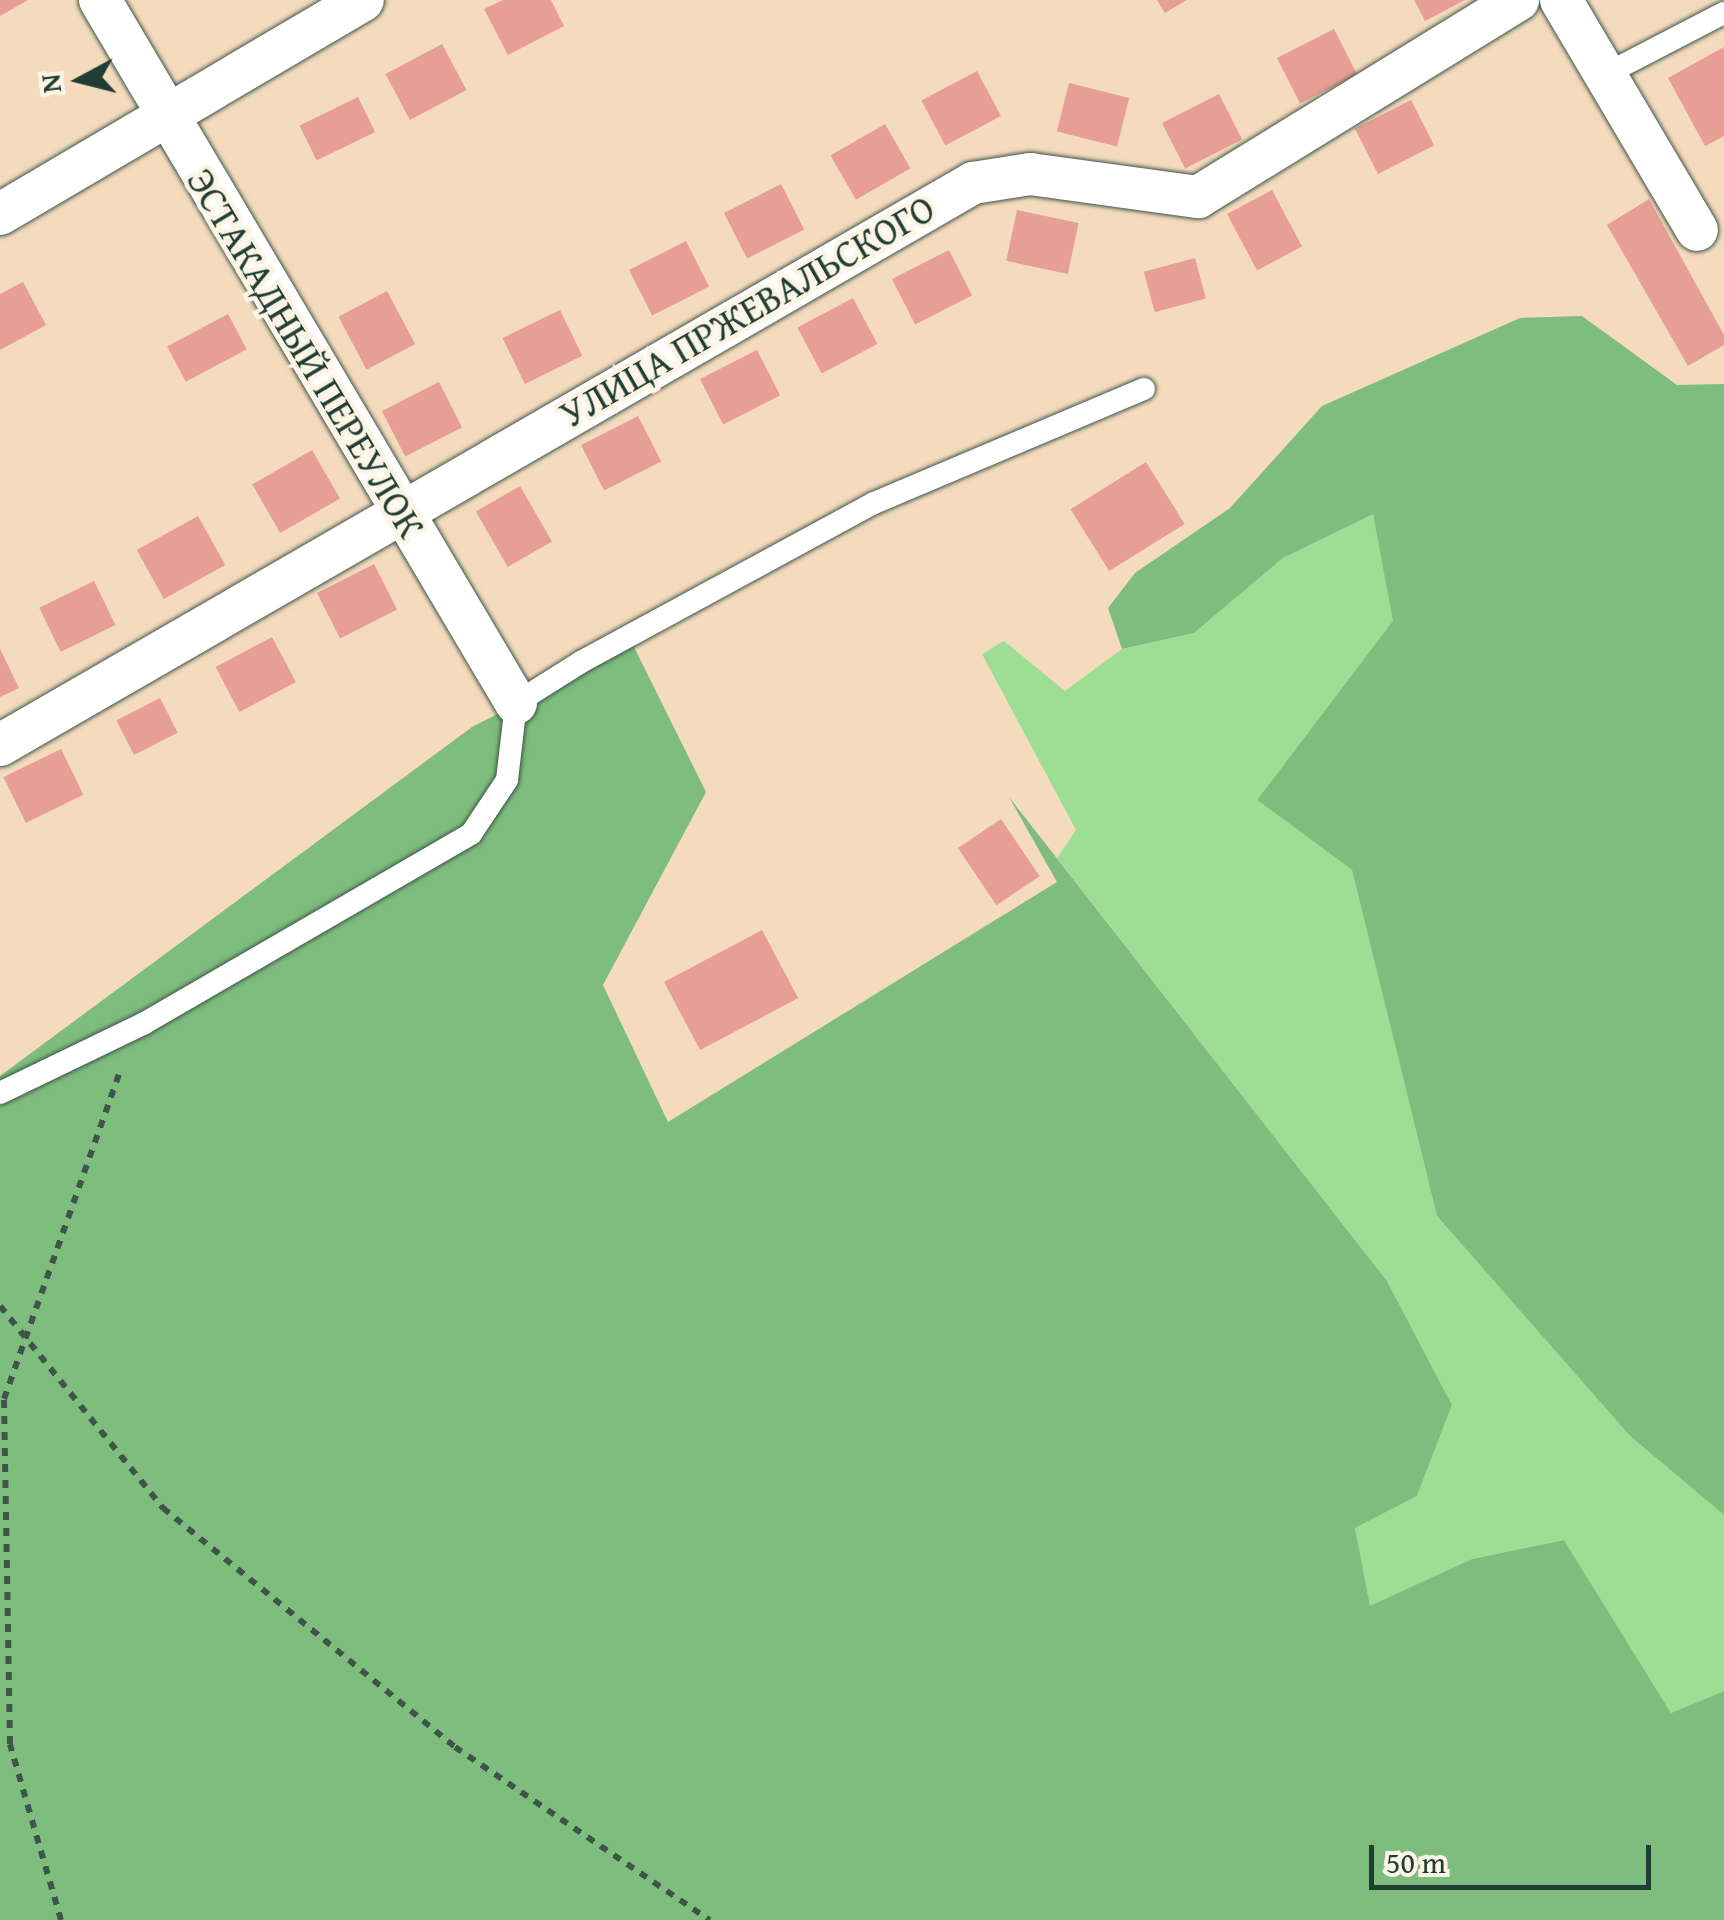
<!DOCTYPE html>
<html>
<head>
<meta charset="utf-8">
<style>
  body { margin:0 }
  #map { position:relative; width:1724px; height:1920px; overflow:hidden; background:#f5dbbe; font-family:"Gentium Book Plus",serif }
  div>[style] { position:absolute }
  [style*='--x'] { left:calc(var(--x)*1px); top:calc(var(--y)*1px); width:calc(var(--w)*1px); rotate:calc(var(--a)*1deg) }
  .green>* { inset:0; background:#9dde94 }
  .forest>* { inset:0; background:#7ebd7e }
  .building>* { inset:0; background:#e79e94; transform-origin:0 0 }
  .path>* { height:6px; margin-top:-3px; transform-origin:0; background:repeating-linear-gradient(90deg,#3f5549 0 8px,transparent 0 16px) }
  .roads { filter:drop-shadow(0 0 2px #3f5549) drop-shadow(0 0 2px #3f5549) }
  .lane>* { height:22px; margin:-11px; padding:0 11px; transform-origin:11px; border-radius:11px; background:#fff }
  .street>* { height:42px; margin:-21px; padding:0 21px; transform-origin:21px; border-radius:21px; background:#fff }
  span { translate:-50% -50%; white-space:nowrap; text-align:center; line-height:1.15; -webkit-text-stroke:9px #fcf5e5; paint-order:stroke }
  .street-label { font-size:38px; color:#1f3d34 }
  .north { position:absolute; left:30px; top:30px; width:100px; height:100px; -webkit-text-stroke:8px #fcf5e5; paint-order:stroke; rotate:263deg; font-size:28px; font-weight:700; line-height:40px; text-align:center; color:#1f3d34 }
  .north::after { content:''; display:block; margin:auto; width:35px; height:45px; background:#1f3d34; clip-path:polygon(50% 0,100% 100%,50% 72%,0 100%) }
  .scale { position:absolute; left:1369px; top:1845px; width:282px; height:45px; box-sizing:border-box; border:5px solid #1f3d34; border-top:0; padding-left:12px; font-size:30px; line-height:35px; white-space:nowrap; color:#1f3d34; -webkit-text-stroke:8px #fcf5e5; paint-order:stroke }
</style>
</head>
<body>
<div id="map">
  <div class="green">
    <i style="clip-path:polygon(1373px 513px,1394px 621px,1257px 800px,1352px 870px,1437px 1216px,1630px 1436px,1724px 1515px,1724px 1691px,1671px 1713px,1564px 1540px,1472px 1559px,1370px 1607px,1355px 1528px,1417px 1496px,1452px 1405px,1387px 1281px,1057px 858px,1076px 830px,982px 654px,1004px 641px,1065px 691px,1122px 649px,1194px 633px,1283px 558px)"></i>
  </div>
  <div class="forest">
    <i style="clip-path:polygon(1582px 316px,1677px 385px,1724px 384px,1724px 1515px,1630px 1436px,1437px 1216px,1352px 870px,1257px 800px,1393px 621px,1373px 514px,1283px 558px,1194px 633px,1122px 649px,1108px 608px,1135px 573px,1230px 508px,1322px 406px,1520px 318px)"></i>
    <i style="clip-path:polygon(633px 645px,706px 792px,603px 985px,668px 1122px,1057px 882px,1009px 797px,1387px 1281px,1452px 1405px,1417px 1496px,1355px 1528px,1370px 1606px,1472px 1559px,1564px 1540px,1671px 1713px,1724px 1691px,1724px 1920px,0 1920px,0 1076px,472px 727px)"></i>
  </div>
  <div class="building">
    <i style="clip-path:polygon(0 0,28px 0,0 16px)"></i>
    <i style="clip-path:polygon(503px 0,551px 0,564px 26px,508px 55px,484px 9px)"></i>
    <i style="clip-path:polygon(1157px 0,1187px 0,1165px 13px)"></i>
    <i style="clip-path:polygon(1414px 0,1465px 0,1425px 21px)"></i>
    <i style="left:1334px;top:29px;width:51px;height:64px;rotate:63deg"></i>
    <i style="left:442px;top:44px;width:52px;height:64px;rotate:62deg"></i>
    <i style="clip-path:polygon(1724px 47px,1724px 136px,1705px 146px,1668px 78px)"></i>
    <i style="left:977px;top:71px;width:51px;height:63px;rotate:62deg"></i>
    <i style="left:1069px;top:83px;width:62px;height:50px;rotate:14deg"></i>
    <i style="left:1219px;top:94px;width:51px;height:64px;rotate:63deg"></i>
    <i style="left:358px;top:97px;width:39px;height:65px;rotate:64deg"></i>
    <i style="left:1411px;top:100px;width:51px;height:63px;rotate:63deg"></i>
    <i style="left:885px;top:124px;width:51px;height:63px;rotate:60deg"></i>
    <i style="left:781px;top:184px;width:51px;height:64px;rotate:63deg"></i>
    <i style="left:1272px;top:190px;width:64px;height:51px;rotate:62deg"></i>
    <i style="clip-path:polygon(1649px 199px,1724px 335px,1724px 345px,1688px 366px,1607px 225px)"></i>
    <i style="left:1017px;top:210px;width:63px;height:52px;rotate:12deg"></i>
    <i style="left:686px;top:241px;width:51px;height:64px;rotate:63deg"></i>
    <i style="left:949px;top:250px;width:51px;height:64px;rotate:63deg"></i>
    <i style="left:1195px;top:258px;width:42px;height:53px;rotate:75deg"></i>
    <i style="clip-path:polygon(23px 282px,46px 325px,0 350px,0 294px)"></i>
    <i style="left:387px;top:291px;width:60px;height:55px;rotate:62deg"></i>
    <i style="left:853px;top:298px;width:52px;height:63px;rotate:62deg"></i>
    <i style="left:560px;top:310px;width:51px;height:64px;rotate:64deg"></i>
    <i style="left:228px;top:314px;width:40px;height:69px;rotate:62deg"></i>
    <i style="left:757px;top:350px;width:51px;height:64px;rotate:63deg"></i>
    <i style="left:439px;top:382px;width:51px;height:64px;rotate:63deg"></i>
    <i style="left:638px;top:416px;width:51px;height:64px;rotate:63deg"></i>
    <i style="left:312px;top:450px;width:56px;height:69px;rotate:60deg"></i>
    <i style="left:1146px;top:462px;width:73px;height:89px;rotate:58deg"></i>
    <i style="left:520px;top:486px;width:64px;height:51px;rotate:60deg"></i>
    <i style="left:198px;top:516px;width:56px;height:70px;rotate:61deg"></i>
    <i style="left:374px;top:564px;width:51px;height:64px;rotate:63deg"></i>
    <i style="left:94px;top:581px;width:49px;height:61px;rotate:64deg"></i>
    <i style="left:272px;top:637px;width:51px;height:64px;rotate:62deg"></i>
    <i style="clip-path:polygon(0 649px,19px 688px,0 697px)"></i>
    <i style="left:160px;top:698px;width:39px;height:49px;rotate:63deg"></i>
    <i style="left:61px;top:749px;width:51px;height:64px;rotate:64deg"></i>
    <i style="left:1001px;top:819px;width:69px;height:52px;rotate:56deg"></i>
    <i style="left:762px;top:930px;width:77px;height:111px;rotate:62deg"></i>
  </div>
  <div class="path">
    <i style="--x:0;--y:1306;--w:260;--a:51.1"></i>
    <i style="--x:163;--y:1508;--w:377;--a:39.3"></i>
    <i style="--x:455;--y:1747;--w:308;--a:34.2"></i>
    <i style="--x:61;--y:1920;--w:183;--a:-106.2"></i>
    <i style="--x:10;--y:1744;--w:345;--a:-91"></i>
    <i style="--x:4;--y:1399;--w:350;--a:-70.5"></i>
  </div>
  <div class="roads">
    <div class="lane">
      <i style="--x:1610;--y:72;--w:128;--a:-27.4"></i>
      <i style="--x:0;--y:1093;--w:159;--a:-25.8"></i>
      <i style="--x:143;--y:1024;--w:379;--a:-30.1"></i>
      <i style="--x:471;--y:834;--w:65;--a:-56.3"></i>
      <i style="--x:507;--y:780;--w:78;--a:-83.3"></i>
      <i style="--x:516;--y:703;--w:77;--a:-32.2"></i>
      <i style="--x:581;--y:662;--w:333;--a:-28.5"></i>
      <i style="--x:874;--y:503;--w:293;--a:-22.9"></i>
    </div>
    <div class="street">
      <i style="--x:100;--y:0;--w:817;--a:59.39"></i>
      <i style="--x:1561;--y:0;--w:267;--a:59.4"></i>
      <i style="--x:0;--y:214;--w:421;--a:-30.5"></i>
      <i style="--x:0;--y:745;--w:1124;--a:-30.01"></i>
      <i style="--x:973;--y:183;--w:58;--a:-9"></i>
      <i style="--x:1030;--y:174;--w:170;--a:7.8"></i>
      <i style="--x:1198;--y:197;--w:376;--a:-31.6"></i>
    </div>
  </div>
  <div class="street-label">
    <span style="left:747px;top:311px;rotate:-30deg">УЛИЦА ПРЖЕВАЛЬСКОГО</span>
    <span style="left:306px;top:353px;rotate:59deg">ЭСТАКАДНЫЙ ПЕРЕУЛОК</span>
  </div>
  <div class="north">N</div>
  <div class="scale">50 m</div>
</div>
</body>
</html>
